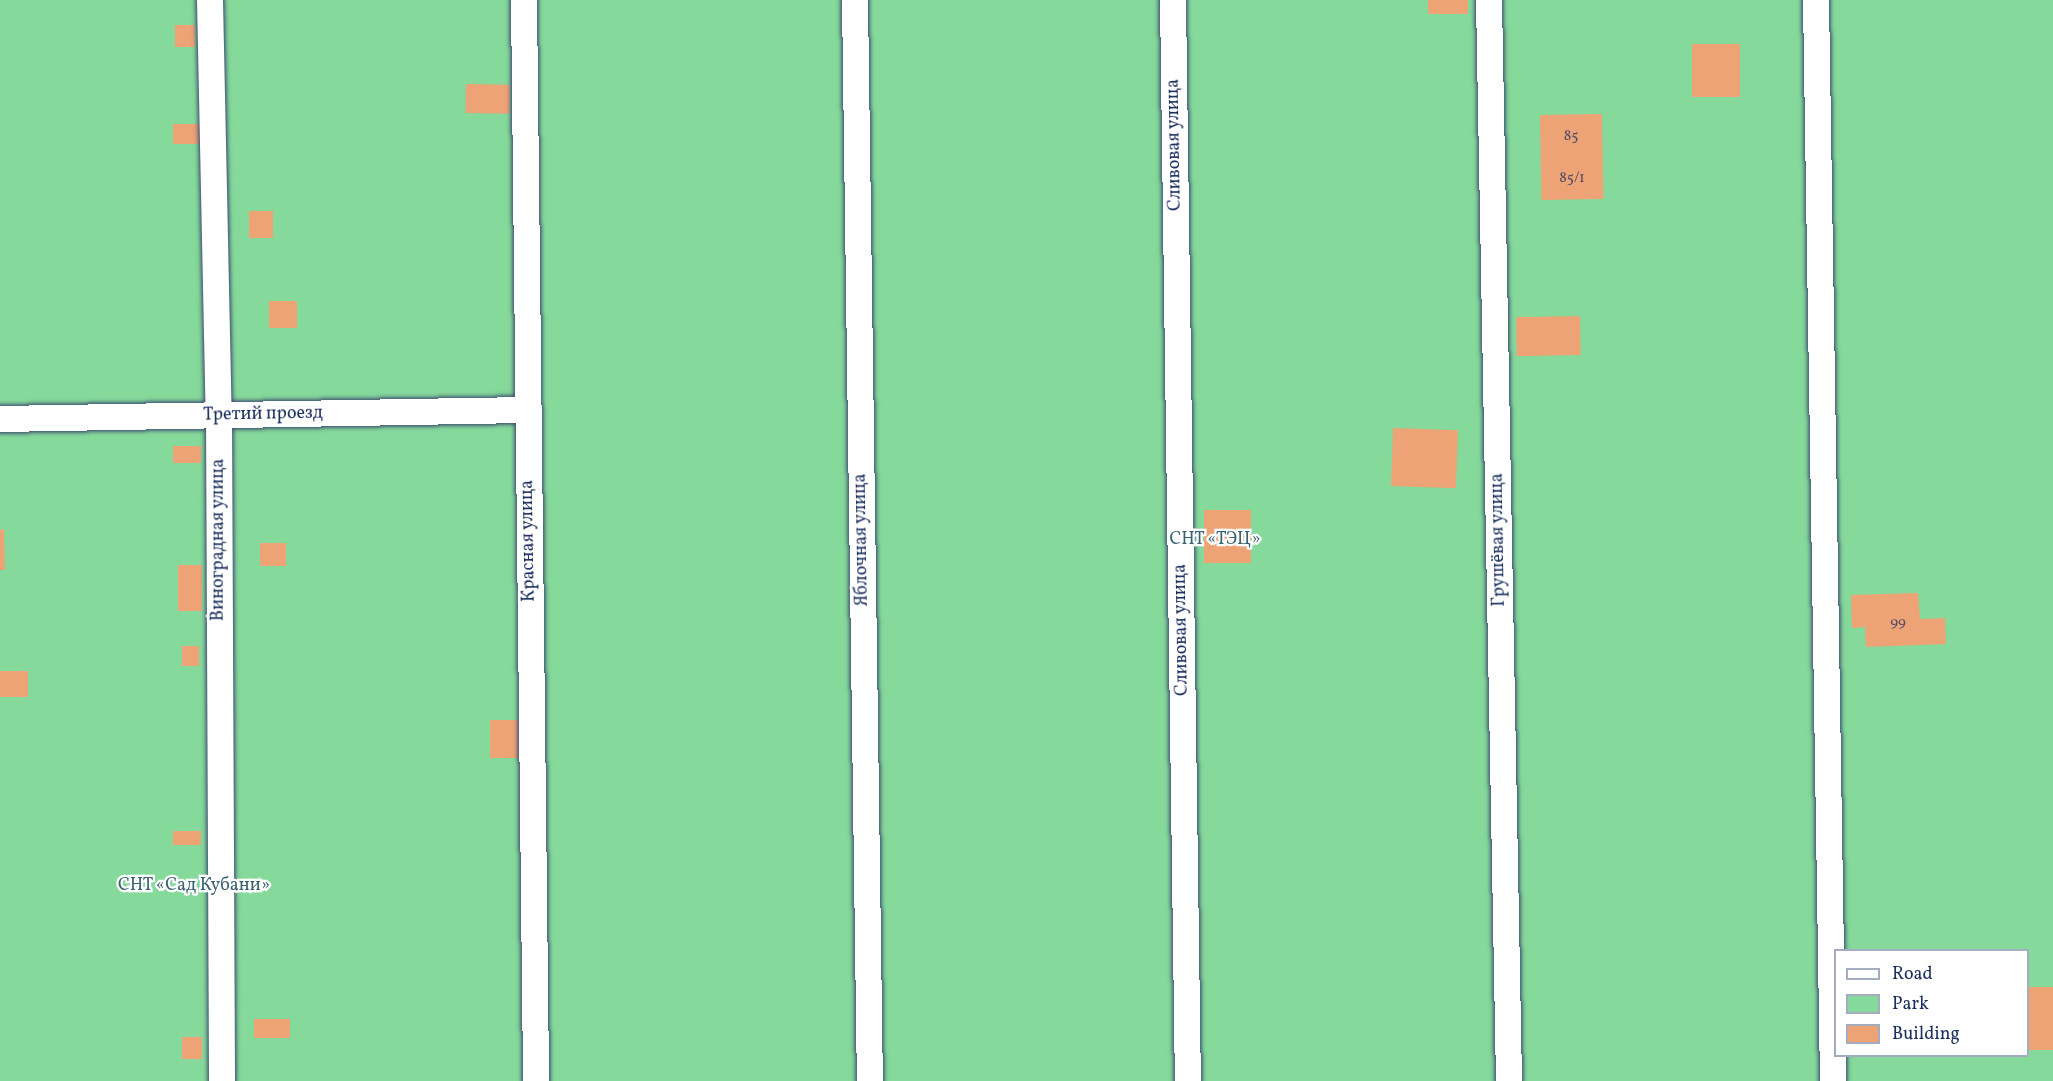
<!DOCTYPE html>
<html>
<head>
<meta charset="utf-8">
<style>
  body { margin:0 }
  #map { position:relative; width:2053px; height:1081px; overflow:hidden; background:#f9edde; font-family:Vollkorn,serif }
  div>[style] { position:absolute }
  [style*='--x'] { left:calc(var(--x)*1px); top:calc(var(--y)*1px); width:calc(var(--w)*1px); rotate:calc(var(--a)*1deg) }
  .green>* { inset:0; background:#85d99b }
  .building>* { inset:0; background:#eea376; transform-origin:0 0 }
  .roads { filter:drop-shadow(0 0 2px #3c4c71) drop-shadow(0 0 2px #3c4c71) }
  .minor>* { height:26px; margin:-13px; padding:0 13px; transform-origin:13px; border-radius:13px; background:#fff }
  span { translate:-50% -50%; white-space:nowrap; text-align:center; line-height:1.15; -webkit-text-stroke:4.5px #fff; paint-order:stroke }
  .number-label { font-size:15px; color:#504c64 }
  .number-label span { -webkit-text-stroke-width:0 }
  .street-label { font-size:18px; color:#1b2f5e }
  .park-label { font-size:18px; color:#3b6270 }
  .legend { position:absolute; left:1834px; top:949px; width:195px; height:108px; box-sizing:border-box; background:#fff; border:2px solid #a4acbf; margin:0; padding:8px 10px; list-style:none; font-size:18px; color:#1b2f5e }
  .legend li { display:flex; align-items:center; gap:12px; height:30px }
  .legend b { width:30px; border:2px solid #a4acbf }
</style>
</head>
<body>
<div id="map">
  <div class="green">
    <i style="clip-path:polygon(evenodd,0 0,2053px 0,2053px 1081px,0 1081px,0 0,1836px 950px,2028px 950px,2028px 1056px,1836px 1056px,1836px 950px)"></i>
  </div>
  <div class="building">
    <i style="left:1428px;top:0;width:40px;height:14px"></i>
    <i style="left:175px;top:25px;width:20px;height:22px"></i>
    <i style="left:1692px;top:44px;width:48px;height:53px"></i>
    <i style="left:466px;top:84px;width:44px;height:29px;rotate:1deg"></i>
    <i style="left:1602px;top:114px;width:85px;height:62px;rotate:89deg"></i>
    <i style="left:173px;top:124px;width:36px;height:20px"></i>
    <i style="left:249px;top:211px;width:24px;height:27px"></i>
    <i style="left:269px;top:301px;width:28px;height:27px"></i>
    <i style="left:1580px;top:316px;width:39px;height:64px;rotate:89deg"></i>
    <i style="left:1393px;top:428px;width:65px;height:58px;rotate:2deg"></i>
    <i style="left:173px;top:446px;width:28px;height:17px"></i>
    <i style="left:1204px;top:510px;width:47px;height:53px"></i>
    <i style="clip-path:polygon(4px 529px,5px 570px,0 570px,0 530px)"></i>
    <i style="left:260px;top:543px;width:26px;height:23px"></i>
    <i style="left:178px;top:565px;width:24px;height:46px"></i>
    <i style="clip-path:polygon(1918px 593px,1920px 619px,1945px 618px,1946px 644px,1866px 647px,1865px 627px,1852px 628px,1851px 595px)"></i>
    <i style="left:182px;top:646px;width:17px;height:20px"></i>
    <i style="left:0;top:671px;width:28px;height:26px"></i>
    <i style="left:490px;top:720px;width:36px;height:38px"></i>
    <i style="left:173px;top:831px;width:28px;height:14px"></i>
    <i style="left:2028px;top:987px;width:25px;height:63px"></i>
    <i style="left:254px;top:1019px;width:36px;height:19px"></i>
    <i style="left:182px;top:1037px;width:20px;height:22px"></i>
  </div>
  <div class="roads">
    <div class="minor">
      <i style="--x:210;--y:0;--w:416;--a:88.8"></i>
      <i style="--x:219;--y:416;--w:665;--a:89.74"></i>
      <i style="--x:524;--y:0;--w:1081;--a:89.36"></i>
      <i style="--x:855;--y:0;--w:1081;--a:89.21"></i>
      <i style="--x:1173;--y:0;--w:1081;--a:89.21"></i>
      <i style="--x:1489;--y:0;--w:1081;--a:88.94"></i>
      <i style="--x:1816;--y:0;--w:1081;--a:89.1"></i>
      <i style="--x:0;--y:419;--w:527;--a:-0.98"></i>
    </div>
  </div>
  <div class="number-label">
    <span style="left:1571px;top:137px">85</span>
    <span style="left:1572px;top:179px">85/1</span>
    <span style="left:1898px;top:623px">99</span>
  </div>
  <div class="street-label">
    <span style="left:1175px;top:145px;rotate:-91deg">Сливовая улица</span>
    <span style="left:263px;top:415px;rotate:-1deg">Третий проезд</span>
    <span style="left:219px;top:540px;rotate:-90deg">Виноградная улица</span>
    <span style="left:862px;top:540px;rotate:-91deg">Яблочная улица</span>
    <span style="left:1499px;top:540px;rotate:-91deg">Грушёвая улица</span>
    <span style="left:529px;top:541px;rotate:-91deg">Красная улица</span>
    <span style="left:1182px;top:630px;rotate:-91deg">Сливовая улица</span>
  </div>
  <div class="park-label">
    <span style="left:1215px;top:540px">СНТ «ТЭЦ»</span>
    <span style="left:194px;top:886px">СНТ «Сад Кубани»</span>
  </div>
  <ul class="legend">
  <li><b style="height:8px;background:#fff"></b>Road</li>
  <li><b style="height:16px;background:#85d99b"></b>Park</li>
  <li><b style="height:16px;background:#eea376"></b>Building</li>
  </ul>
</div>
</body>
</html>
